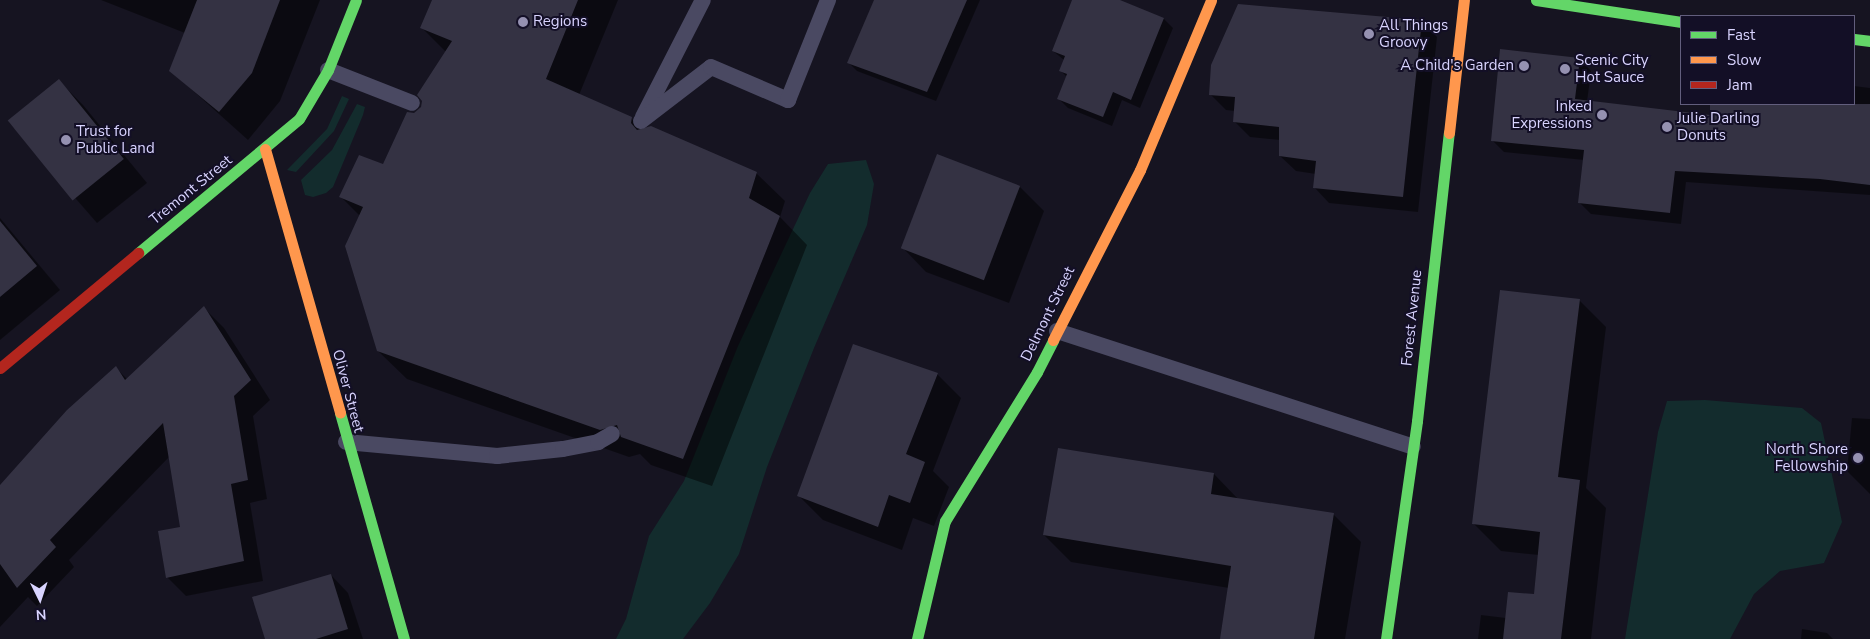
<!DOCTYPE html>
<html>
<head>
<meta charset="utf-8">
<style>
  body { margin:0 }
  #map { position:relative; width:1870px; height:639px; overflow:hidden; background:#161421; font-family:"Nunito Sans",sans-serif }
  div>[style] { position:absolute }
  [style*='--x'] { left:calc(var(--x)*1px); top:calc(var(--y)*1px); width:calc(var(--w)*1px); rotate:calc(var(--a)*1deg) }
  .green>* { inset:0; background:#132c2d }
  .shadow>* { inset:0; background:#0007 }
  .building>* { inset:0; background:#343243; transform-origin:0 0 }
  .lane>* { height:16px; margin:-8px; padding:0 8px; transform-origin:8px; border-radius:8px; background:#4a4962 }
  .fast>* { height:11px; margin:-5.5px; padding:0 5.5px; transform-origin:5.5px; border-radius:5.5px; background:#63d668 }
  .slow>* { height:11px; margin:-5.5px; padding:0 5.5px; transform-origin:5.5px; border-radius:5.5px; background:#ff974d }
  .jam>* { height:11px; margin:-5.5px; padding:0 5.5px; transform-origin:5.5px; border-radius:5.5px; background:#b3261e }
  .dots>* { width:14px; height:14px; translate:-50% -50%; box-sizing:border-box; border:2px solid #130f26; border-radius:50% }
  span { translate:-50% -50%; white-space:nowrap; text-align:center; line-height:1.15; -webkit-text-stroke:4px #130f26; paint-order:stroke }
  .poi-label { font-size:15px; color:#d9d4ff }
  .left { translate:0 -50%; text-align:left }
  .right { translate:-100% -50%; text-align:right }
  .street-label { font-size:15px; color:#d9d4ff }
  .legend { position:absolute; left:1680px; top:15px; width:175px; height:90px; box-sizing:border-box; background:#130f26; border:1px solid #625e7d; margin:0; padding:6px 9px; list-style:none; font-size:15px; color:#d9d4ff }
  .legend li { display:flex; align-items:center; gap:10px; height:25px }
  .legend b { width:25px; border:1px solid #625e7d }
  .north { position:absolute; left:15px; top:574px; width:50px; height:50px; -webkit-text-stroke:4px #130f26; paint-order:stroke; rotate:176deg; font-size:14px; font-weight:700; line-height:20px; text-align:center; color:#d9d4ff }
  .north::after { content:''; display:block; margin:auto; width:18px; height:22px; background:#d9d4ff; clip-path:polygon(50% 0,100% 100%,50% 72%,0 100%) }
</style>
</head>
<body>
<div id="map">
  <div class="green">
    <i style="clip-path:polygon(342px 96px,349px 99px,334px 131px,296px 172px,287px 170px,327px 129px)"></i>
    <i style="clip-path:polygon(357px 104px,365px 107px,363px 115px,333px 187px,326px 193px,313px 197px,305px 195px,301px 180px,332px 150px)"></i>
    <i style="clip-path:polygon(866px 160px,874px 184px,867px 225px,814px 348px,767px 467px,739px 554px,710px 603px,683px 639px,616px 639px,626px 619px,649px 536px,684px 481px,738px 346px,810px 193px,828px 164px)"></i>
    <i style="clip-path:polygon(1705px 400px,1802px 408px,1821px 423px,1842px 522px,1824px 563px,1780px 571px,1754px 594px,1730px 639px,1625px 639px,1658px 432px,1667px 401px)"></i>
  </div>
  <div class="shadow">
    <i style="clip-path:polygon(101px 0,320px 0,280px 101px,248px 140px,171px 71px,185px 33px)"></i>
    <i style="clip-path:polygon(433px 0,618px 0,579px 95px,631px 118px,642px 130px,756px 173px,785px 201px,780px 217px,807px 245px,712px 486px,651px 465px,640px 454px,629px 457px,407px 379px,378px 351px,360px 216px,340px 196px,384px 165px,414px 114px,422px 108px,446px 52px,422px 28px)"></i>
    <i style="clip-path:polygon(876px 0,980px 0,936px 101px,857px 71px,848px 62px)"></i>
    <i style="clip-path:polygon(1074px 0,1116px 0,1164px 19px,1173px 28px,1140px 108px,1122px 100px,1112px 126px,1068px 108px,1059px 99px,1067px 77px,1060px 70px,1064px 60px,1053px 51px)"></i>
    <i style="clip-path:polygon(1421px 21px,1437px 37px,1418px 212px,1329px 203px,1314px 187px,1316px 174px,1296px 171px,1280px 156px,1280px 140px,1250px 137px,1234px 121px,1235px 111px,1226px 110px,1210px 94px)"></i>
    <i style="clip-path:polygon(1580px 59px,1591px 71px,1587px 102px,1711px 116px,1711px 104px,1854px 104px,1854px 86px,1870px 88px,1870px 195px,1686px 182px,1681px 224px,1591px 214px,1579px 202px,1584px 160px,1504px 152px,1492px 140px)"></i>
    <i style="clip-path:polygon(59px 81px,83px 105px,147px 183px,97px 223px,9px 122px)"></i>
    <i style="clip-path:polygon(1020px 187px,1044px 211px,1009px 303px,926px 272px,903px 248px)"></i>
    <i style="clip-path:polygon(0 218px,60px 290px,0 340px)"></i>
    <i style="clip-path:polygon(1579px 300px,1606px 327px,1586px 488px,1606px 508px,1591px 639px,1478px 639px,1481px 615px,1506px 618px,1535px 596px,1539px 555px,1501px 551px,1474px 524px)"></i>
    <i style="clip-path:polygon(204px 308px,224px 328px,270px 400px,253px 416px,267px 499px,250px 503px,263px 581px,186px 596px,167px 577px,182px 528px,170px 456px,69px 560px,74px 567px,37px 606px,28px 597px,0 627px,0 487px,68px 411px,116px 368px,127px 379px)"></i>
    <i style="clip-path:polygon(937px 374px,961px 398px,933px 471px,949px 487px,934px 526px,913px 518px,902px 550px,823px 520px,799px 496px)"></i>
    <i style="clip-path:polygon(1852px 418px,1870px 419px,1870px 494px,1847px 471px)"></i>
    <i style="clip-path:polygon(1214px 474px,1239px 500px,1334px 515px,1361px 542px,1345px 639px,1221px 639px,1229px 588px,1071px 562px,1044px 535px)"></i>
    <i style="clip-path:polygon(331px 575px,348px 593px,363px 639px,266px 639px)"></i>
    <i style="clip-path:polygon(1802px 629px,1827px 633px,1833px 639px,1801px 639px)"></i>
  </div>
  <div class="building">
    <i style="clip-path:polygon(197px 0,280px 0,252px 73px,219px 112px,169px 71px)"></i>
    <i style="clip-path:polygon(432px 0,578px 0,546px 79px,632px 117px,631px 123px,637px 130px,651px 126px,757px 172px,749px 198px,780px 216px,683px 459px,621px 437px,617px 425px,600px 430px,377px 351px,345px 246px,363px 207px,339px 197px,359px 155px,383px 164px,407px 112px,414px 113px,421px 107px,422px 101px,417px 95px,452px 41px,420px 28px)"></i>
    <i style="clip-path:polygon(874px 0,967px 0,927px 92px,847px 63px)"></i>
    <i style="clip-path:polygon(1072px 0,1120px 0,1164px 18px,1131px 100px,1113px 92px,1103px 117px,1057px 99px,1067px 74px,1059px 71px,1065px 56px,1052px 51px)"></i>
    <i style="clip-path:polygon(1238px 4px,1422px 20px,1403px 197px,1313px 188px,1316px 161px,1279px 156px,1279px 127px,1233px 122px,1235px 97px,1209px 95px,1211px 65px)"></i>
    <i style="clip-path:polygon(1500px 49px,1580px 58px,1575px 99px,1710px 115px,1710px 104px,1870px 104px,1870px 185px,1820px 179px,1675px 171px,1670px 213px,1578px 203px,1584px 150px,1491px 141px)"></i>
    <i style="left:59px;top:79px;width:103px;height:66px;rotate:51deg"></i>
    <i style="left:937px;top:154px;width:89px;height:101px;rotate:21deg"></i>
    <i style="clip-path:polygon(0 221px,37px 266px,0 297px)"></i>
    <i style="clip-path:polygon(1500px 290px,1580px 299px,1558px 477px,1580px 480px,1561px 639px,1503px 639px,1508px 592px,1534px 594px,1540px 532px,1472px 524px)"></i>
    <i style="clip-path:polygon(204px 306px,251px 380px,234px 396px,248px 480px,231px 484px,244px 561px,166px 578px,158px 531px,180px 527px,163px 423px,50px 540px,56px 547px,17px 588px,0 564px,0 485px,67px 410px,116px 366px,125px 380px)"></i>
    <i style="clip-path:polygon(853px 344px,938px 373px,906px 454px,925px 462px,910px 503px,889px 495px,878px 527px,797px 496px)"></i>
    <i style="clip-path:polygon(1058px 448px,1214px 473px,1211px 494px,1334px 513px,1314px 639px,1220px 639px,1231px 566px,1043px 535px)"></i>
    <i style="clip-path:polygon(331px 574px,348px 629px,316px 639px,265px 639px,252px 597px)"></i>
  </div>
  <div class="lane">
    <i style="--x:328;--y:70;--w:90;--a:21.4"></i>
    <i style="--x:643;--y:117;--w:131;--a:-62.9"></i>
    <i style="--x:641;--y:121;--w:88;--a:-37.6"></i>
    <i style="--x:711;--y:67;--w:84;--a:23.2"></i>
    <i style="--x:788;--y:100;--w:108;--a:-68.2"></i>
    <i style="--x:1057;--y:331;--w:374;--a:18"></i>
    <i style="--x:346;--y:442;--w:152;--a:5.3"></i>
    <i style="--x:497;--y:456;--w:66;--a:-6.1"></i>
    <i style="--x:563;--y:449;--w:36;--a:-11"></i>
    <i style="--x:598;--y:442;--w:16;--a:-30"></i>
  </div>
  <div class="fast">
    <i style="--x:1536;--y:0;--w:147;--a:8.6"></i>
    <i style="--x:1854;--y:39;--w:16;--a:7"></i>
    <i style="--x:138;--y:253;--w:209;--a:-39.8"></i>
    <i style="--x:299;--y:119;--w:57;--a:-59.4"></i>
    <i style="--x:328;--y:70;--w:75;--a:-68.2"></i>
    <i style="--x:340;--y:413;--w:235;--a:74.2"></i>
    <i style="--x:917;--y:639;--w:121;--a:-76.7"></i>
    <i style="--x:945;--y:521;--w:175;--a:-58.3"></i>
    <i style="--x:1037;--y:372;--w:36;--a:-63"></i>
    <i style="--x:1386;--y:639;--w:220;--a:-81.9"></i>
    <i style="--x:1417;--y:421;--w:290;--a:-83.7"></i>
  </div>
  <div class="slow">
    <i style="--x:1449;--y:133;--w:134;--a:-83.6"></i>
    <i style="--x:265;--y:149;--w:274;--a:74.1"></i>
    <i style="--x:1053;--y:340;--w:191;--a:-62.9"></i>
    <i style="--x:1140;--y:170;--w:184;--a:-67.3"></i>
  </div>
  <div class="jam">
    <i style="--x:0;--y:368;--w:180;--a:-39.8"></i>
  </div>
  <div class="dots">
    <i style="left:523px;top:22px;background:#9591b1"></i>
    <i style="left:1369px;top:34px;background:#9591b1"></i>
    <i style="left:1524px;top:66px;background:#9591b1"></i>
    <i style="left:1565px;top:69px;background:#9591b1"></i>
    <i style="left:1602px;top:115px;background:#9591b1"></i>
    <i style="left:1667px;top:127px;background:#9591b1"></i>
    <i style="left:66px;top:140px;background:#9591b1"></i>
    <i style="left:1858px;top:458px;background:#9591b1"></i>
  </div>
  <div class="poi-label">
    <span class="left" style="left:533px;top:22px">Regions</span>
    <span class="left" style="left:1379px;top:34px">All Things<br>Groovy</span>
    <span class="left" style="left:1575px;top:69px">Scenic City<br>Hot Sauce</span>
    <span class="right" style="left:1514px;top:66px">A Child's Garden</span>
    <span class="right" style="left:1592px;top:115px">Inked<br>Expressions</span>
    <span class="left" style="left:1677px;top:127px">Julie Darling<br>Donuts</span>
    <span class="left" style="left:76px;top:140px">Trust for<br>Public Land</span>
    <span class="right" style="left:1848px;top:458px">North Shore<br>Fellowship</span>
  </div>
  <div class="street-label">
    <span style="left:191px;top:190px;rotate:-39deg">Tremont Street</span>
    <span style="left:1048px;top:314px;rotate:-64deg">Delmont Street</span>
    <span style="left:1412px;top:318px;rotate:-84deg">Forest Avenue</span>
    <span style="left:348px;top:391px;rotate:75deg">Oliver Street</span>
  </div>
  <ul class="legend">
  <li><b style="height:6px;background:#63d668"></b>Fast</li>
  <li><b style="height:6px;background:#ff974d"></b>Slow</li>
  <li><b style="height:6px;background:#b3261e"></b>Jam</li>
  </ul>
  <div class="north">N</div>
</div>
</body>
</html>
